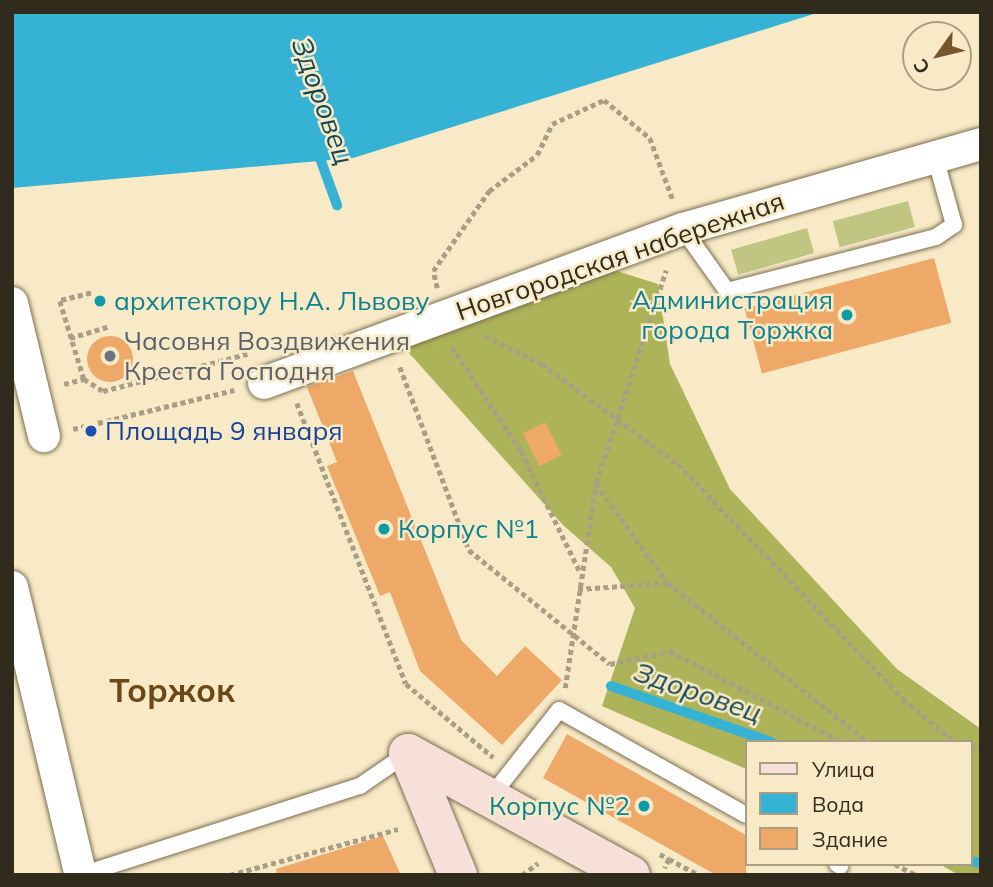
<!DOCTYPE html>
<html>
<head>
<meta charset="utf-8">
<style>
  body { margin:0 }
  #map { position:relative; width:993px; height:887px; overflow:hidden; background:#f9eac7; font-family:Mulish,sans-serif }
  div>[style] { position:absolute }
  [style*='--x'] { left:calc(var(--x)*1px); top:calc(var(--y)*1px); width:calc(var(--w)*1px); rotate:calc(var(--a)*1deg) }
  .green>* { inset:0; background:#c0c682; transform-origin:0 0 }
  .forest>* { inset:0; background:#adb358 }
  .water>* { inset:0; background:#36b2d4 }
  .stream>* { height:10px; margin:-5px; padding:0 5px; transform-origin:5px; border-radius:5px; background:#36b2d4 }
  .building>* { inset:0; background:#eea868; transform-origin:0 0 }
  .round { border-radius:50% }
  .path>* { height:4.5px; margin-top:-2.25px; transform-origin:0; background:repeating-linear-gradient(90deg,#aa9f85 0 5px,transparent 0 8.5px) }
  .roads { filter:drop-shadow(0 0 2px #7b6e4f) drop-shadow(0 0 2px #7b6e4f) }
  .lane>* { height:16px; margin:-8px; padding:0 8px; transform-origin:8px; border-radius:8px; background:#fff }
  .street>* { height:32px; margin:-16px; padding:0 16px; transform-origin:16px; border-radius:16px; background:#fff }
  .secondary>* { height:38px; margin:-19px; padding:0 19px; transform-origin:19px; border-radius:19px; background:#f7dfda }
  .dots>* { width:19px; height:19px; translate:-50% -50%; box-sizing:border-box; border:4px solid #f9eac7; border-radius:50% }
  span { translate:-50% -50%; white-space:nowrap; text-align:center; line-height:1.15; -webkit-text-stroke:5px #f9eac7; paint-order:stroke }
  .street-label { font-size:26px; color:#312b1e }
  .culture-label { font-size:26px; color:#0d838f }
  .right { translate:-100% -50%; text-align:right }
  .left { translate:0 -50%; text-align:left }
  .worship-label { font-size:26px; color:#5b616d }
  .transit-label { font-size:26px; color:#164399 }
  .water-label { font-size:28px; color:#154857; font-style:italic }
  .district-label { font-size:33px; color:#6c4817; font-weight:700 }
  .frame { position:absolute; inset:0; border:14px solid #312b1e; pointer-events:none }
  .legend { position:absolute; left:745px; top:740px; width:228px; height:126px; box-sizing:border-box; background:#f9eac7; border:2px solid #a99e83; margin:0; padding:9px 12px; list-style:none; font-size:21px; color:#312b1e }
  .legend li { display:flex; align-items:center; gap:14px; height:35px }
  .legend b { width:35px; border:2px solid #a99e83 }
  .north { position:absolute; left:902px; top:21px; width:70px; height:70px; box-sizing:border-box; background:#f9eac7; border:2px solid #a99e83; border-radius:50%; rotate:236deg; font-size:19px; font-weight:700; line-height:28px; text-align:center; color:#312b1e }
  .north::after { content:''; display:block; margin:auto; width:24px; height:32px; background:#77552d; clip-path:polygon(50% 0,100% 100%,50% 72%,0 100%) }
</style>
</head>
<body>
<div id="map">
  <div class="green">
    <i style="left:908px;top:201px;width:27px;height:78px;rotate:75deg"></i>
    <i style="left:807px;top:228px;width:26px;height:79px;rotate:74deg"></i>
  </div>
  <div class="forest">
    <i style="clip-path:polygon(604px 267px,658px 284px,670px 364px,730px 489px,897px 669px,981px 729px,981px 875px,959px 875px,939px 864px,970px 864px,970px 742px,746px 742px,746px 769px,602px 706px,635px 608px,611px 567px,563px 525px,401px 344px)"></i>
  </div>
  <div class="water">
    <i style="clip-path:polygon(12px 12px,820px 12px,353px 158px,12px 188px)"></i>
  </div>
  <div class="stream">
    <i style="--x:317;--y:150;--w:59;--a:70"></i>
    <i style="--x:611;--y:686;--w:170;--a:19.3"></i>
    <i style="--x:970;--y:861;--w:11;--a:10"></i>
  </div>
  <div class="building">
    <i style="left:934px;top:258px;width:67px;height:196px;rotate:75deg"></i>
    <i class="round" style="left:87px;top:336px;width:46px;height:46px"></i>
    <i style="clip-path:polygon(353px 371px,461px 640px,497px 676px,525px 646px,562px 680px,502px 745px,420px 671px,390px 592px,380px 596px,327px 466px,337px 462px,307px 387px)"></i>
    <i style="left:545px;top:422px;width:37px;height:25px;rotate:63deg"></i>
    <i style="clip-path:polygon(567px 734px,746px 835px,746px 875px,716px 875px,543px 778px)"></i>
    <i style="clip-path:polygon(383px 836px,401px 875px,277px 875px,276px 869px)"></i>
  </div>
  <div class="path">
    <i style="--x:437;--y:288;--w:17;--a:-103"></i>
    <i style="--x:433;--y:271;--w:98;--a:-55"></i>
    <i style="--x:489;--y:191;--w:60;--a:-36.9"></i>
    <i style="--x:537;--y:155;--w:34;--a:-64"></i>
    <i style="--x:552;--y:124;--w:57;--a:-24.8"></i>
    <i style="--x:604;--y:100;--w:60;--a:39.6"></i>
    <i style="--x:650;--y:138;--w:66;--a:69.6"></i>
    <i style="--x:91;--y:293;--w:32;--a:166"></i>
    <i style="--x:60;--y:301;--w:82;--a:72.9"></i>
    <i style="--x:84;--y:379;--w:22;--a:32"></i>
    <i style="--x:103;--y:391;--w:149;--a:-14.4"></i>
    <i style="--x:485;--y:336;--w:64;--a:26.2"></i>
    <i style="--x:542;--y:364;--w:169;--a:36.3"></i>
    <i style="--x:678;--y:464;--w:325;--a:46.2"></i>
    <i style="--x:903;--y:699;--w:67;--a:39.6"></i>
    <i style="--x:70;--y:338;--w:42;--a:-16.7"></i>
    <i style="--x:452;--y:347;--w:125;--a:56.4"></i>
    <i style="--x:521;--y:451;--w:135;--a:64"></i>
    <i style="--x:400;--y:367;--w:196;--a:69.3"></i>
    <i style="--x:469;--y:550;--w:181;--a:39"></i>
    <i style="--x:610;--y:664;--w:61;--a:-12.2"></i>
    <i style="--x:670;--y:651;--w:195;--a:27.9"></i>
    <i style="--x:64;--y:384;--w:21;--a:-14"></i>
    <i style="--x:297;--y:403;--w:301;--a:68.8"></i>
    <i style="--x:406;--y:684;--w:114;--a:40"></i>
    <i style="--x:73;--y:429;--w:166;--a:-13.6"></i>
    <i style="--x:596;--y:484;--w:122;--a:54"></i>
    <i style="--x:578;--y:589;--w:90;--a:-3.8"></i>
    <i style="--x:668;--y:583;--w:256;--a:38.5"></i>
    <i style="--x:565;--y:688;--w:207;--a:-81.4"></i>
    <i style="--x:596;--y:483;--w:224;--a:-71.8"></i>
    <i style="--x:970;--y:747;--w:11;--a:15"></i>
    <i style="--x:660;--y:854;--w:10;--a:29"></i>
    <i style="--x:669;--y:859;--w:10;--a:114"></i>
    <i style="--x:669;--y:859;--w:34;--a:28"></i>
    <i style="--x:895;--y:864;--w:24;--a:28"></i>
    <i style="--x:230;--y:875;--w:174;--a:-15.3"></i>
    <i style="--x:522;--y:875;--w:20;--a:-37"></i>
  </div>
  <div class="roads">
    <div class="lane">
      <i style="--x:683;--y:229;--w:76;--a:54.6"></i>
      <i style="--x:727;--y:291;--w:216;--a:-14.5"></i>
      <i style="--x:936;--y:237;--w:22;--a:-34"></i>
      <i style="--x:954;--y:225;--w:71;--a:-105.6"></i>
      <i style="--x:489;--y:799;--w:113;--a:-51.8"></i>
      <i style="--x:559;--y:710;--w:214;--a:29.3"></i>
      <i style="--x:837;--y:864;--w:4;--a:34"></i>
      <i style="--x:81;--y:875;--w:293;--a:-17.7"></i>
      <i style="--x:360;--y:786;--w:58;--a:-34.5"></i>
    </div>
    <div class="street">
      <i style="--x:12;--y:303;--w:137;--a:76.5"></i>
      <i style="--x:264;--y:383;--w:446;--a:-20.2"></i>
      <i style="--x:683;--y:229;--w:310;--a:-15.9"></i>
      <i style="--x:12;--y:587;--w:293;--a:76.6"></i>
    </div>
    <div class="secondary">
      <i style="--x:408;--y:753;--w:254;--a:28.7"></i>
      <i style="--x:408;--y:753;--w:132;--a:67.7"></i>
    </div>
  </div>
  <div class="dots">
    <i style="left:100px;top:301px;background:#0f9aa8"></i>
    <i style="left:847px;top:315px;background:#0f9aa8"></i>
    <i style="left:110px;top:356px;background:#6b7280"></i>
    <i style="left:91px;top:431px;background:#1a4fb4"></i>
    <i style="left:384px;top:529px;background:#0f9aa8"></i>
    <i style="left:644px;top:806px;background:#0f9aa8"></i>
  </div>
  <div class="street-label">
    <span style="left:620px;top:256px;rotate:-19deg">Новгородская набережная</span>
  </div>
  <div class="culture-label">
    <span class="right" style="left:833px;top:315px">Администрация<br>города Торжка</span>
    <span class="left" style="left:114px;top:301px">архитектору Н.А. Львову</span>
    <span class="left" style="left:398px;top:529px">Корпус №1</span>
    <span class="right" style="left:630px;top:806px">Корпус №2</span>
  </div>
  <div class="worship-label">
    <span class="left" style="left:124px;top:356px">Часовня Воздвижения<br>Креста Господня</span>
  </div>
  <div class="transit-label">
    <span class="left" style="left:105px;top:431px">Площадь 9 января</span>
  </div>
  <div class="water-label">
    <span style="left:323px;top:101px;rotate:70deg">Здоровец</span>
    <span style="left:698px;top:692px;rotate:19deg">Здоровец</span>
  </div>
  <div class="district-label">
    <span style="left:172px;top:690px">Торжок</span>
  </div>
  <div class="frame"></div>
  <ul class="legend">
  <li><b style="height:9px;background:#f7dfda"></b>Улица</li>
  <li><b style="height:19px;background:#36b2d4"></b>Вода</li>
  <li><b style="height:19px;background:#eea868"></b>Здание</li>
  </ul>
  <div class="north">С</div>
</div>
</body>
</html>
